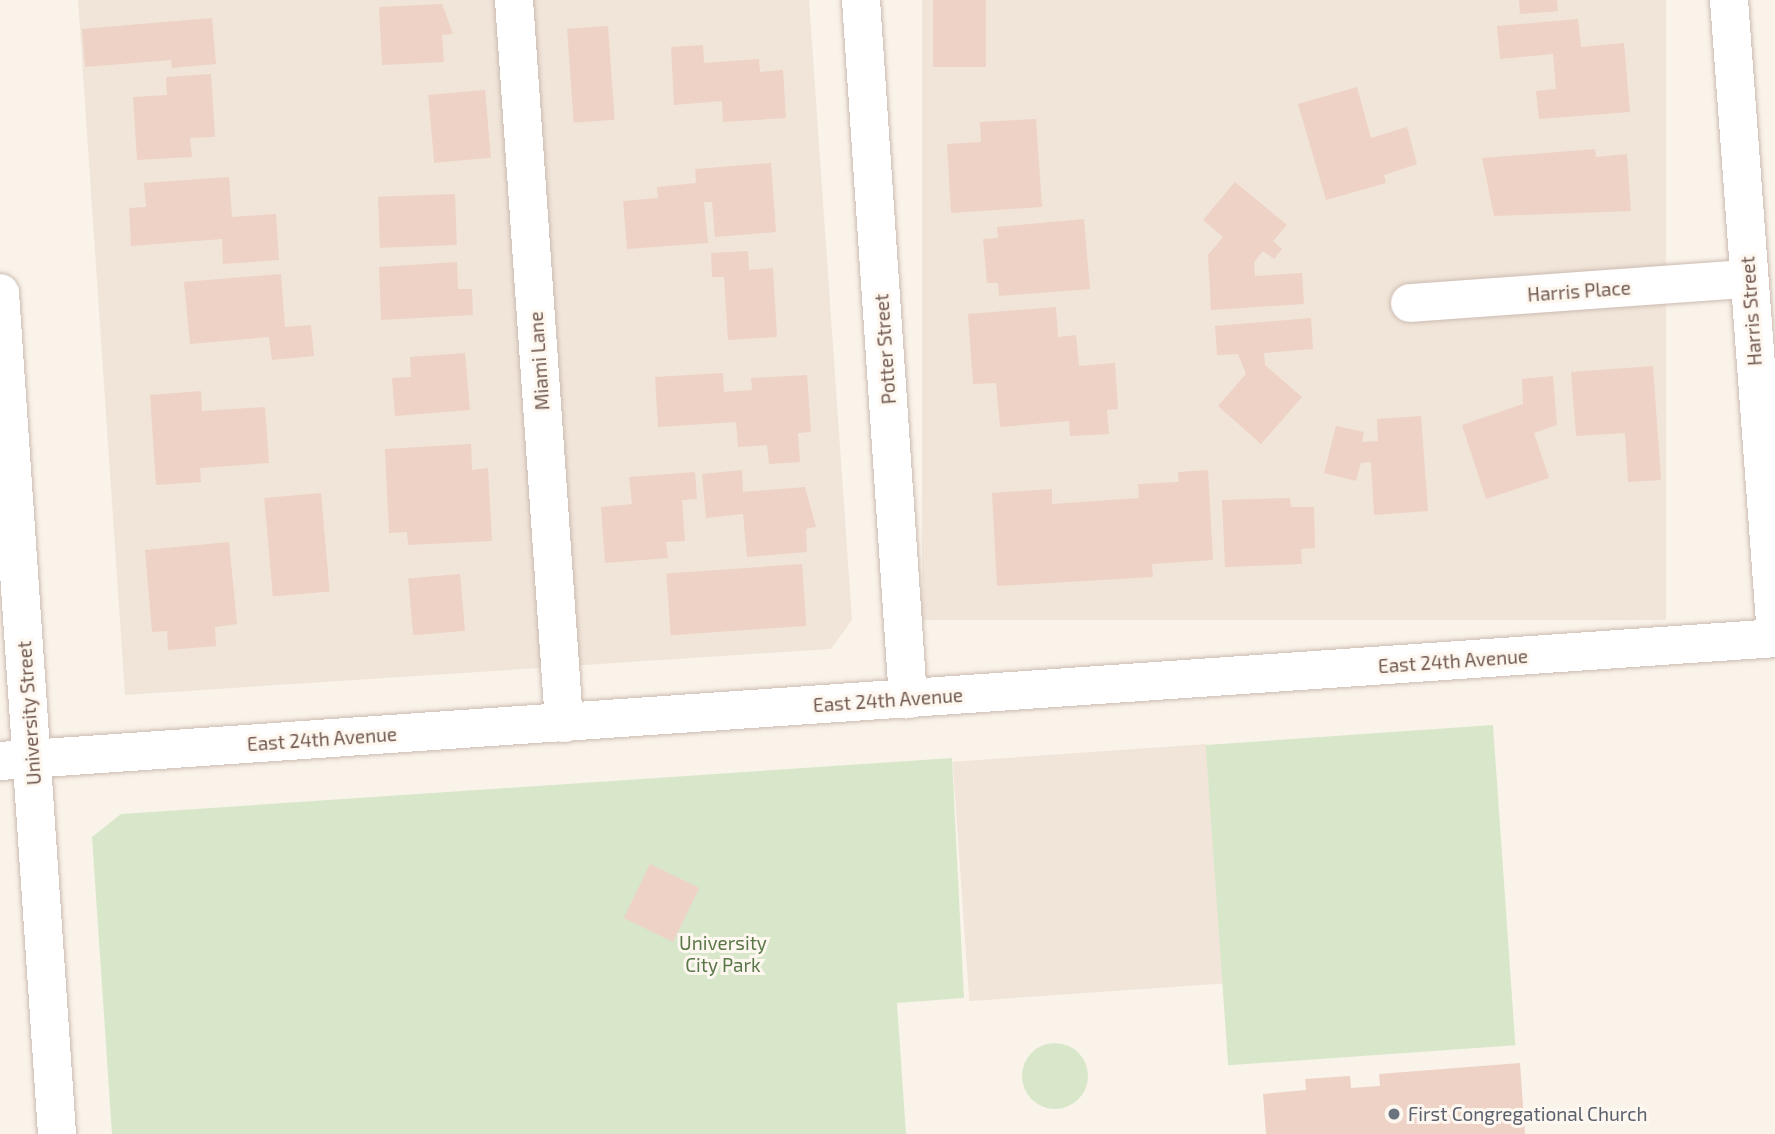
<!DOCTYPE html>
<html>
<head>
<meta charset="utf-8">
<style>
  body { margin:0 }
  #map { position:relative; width:1775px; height:1134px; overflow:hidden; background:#faf3ea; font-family:"Exo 2",sans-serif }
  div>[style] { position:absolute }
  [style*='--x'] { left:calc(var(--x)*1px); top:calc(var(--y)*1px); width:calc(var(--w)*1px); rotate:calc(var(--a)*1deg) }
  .residential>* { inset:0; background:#f1e5d9; transform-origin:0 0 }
  .green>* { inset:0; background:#d8e7ca; transform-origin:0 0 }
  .round { border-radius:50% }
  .building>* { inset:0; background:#edd2c5; transform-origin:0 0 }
  .roads { filter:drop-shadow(0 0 2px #ccbbb1) drop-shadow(0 0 2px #ccbbb1) }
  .street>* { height:38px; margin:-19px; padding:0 19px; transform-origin:19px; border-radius:19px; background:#fff }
  .secondary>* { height:38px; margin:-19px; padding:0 19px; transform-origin:19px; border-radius:19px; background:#fff }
  .dots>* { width:19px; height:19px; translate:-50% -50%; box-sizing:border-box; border:4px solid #fdf7f0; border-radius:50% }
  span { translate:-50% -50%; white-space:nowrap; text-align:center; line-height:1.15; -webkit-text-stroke:6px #fdf7f0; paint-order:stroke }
  .street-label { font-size:19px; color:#725a50 }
  .park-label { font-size:19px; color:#5a7749 }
  .worship-label { font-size:19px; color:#5b616d }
  .left { translate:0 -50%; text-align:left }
</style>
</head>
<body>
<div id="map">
  <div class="residential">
    <i style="clip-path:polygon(78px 0,809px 0,852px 620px,831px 649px,125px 695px)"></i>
    <i style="left:922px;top:0;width:744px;height:620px"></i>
    <i style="left:1206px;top:744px;width:240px;height:254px;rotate:86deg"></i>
  </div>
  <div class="green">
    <i style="left:1493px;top:725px;width:321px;height:288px;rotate:86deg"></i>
    <i style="clip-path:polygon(952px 758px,964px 998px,897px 1003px,906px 1134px,112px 1134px,92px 837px,121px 814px)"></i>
    <i class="round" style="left:1022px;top:1043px;width:66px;height:66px"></i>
  </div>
  <div class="building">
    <i style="left:933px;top:0;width:53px;height:67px"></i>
    <i style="clip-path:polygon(1519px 0,1557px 0,1558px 11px,1520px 14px)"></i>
    <i style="clip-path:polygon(442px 4px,453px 34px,442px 35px,444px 62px,382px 65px,379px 7px)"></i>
    <i style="clip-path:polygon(212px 18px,216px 64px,172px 68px,171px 60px,85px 67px,82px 29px)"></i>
    <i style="clip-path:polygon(1578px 19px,1581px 47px,1624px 43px,1630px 112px,1539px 119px,1536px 91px,1556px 89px,1553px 54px,1500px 59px,1497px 26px)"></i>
    <i style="left:608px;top:26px;width:94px;height:41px;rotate:86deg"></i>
    <i style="clip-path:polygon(703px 45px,704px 63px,759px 59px,760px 72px,783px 70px,786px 118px,723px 122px,722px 101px,674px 105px,671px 47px)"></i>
    <i style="clip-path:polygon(211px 74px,215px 137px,190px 138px,192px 157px,137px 160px,133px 97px,167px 95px,166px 77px)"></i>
    <i style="clip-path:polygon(1357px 87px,1371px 138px,1407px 127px,1417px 164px,1384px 175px,1386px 183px,1326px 200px,1298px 104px)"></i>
    <i style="left:485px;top:90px;width:68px;height:57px;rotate:85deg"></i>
    <i style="clip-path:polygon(1036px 119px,1042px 207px,951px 213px,947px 144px,981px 142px,980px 122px)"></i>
    <i style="clip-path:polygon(1595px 149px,1596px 157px,1627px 154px,1631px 211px,1494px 216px,1482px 158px)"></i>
    <i style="clip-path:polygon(771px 163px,776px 232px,715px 237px,712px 202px,704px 202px,708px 243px,627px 249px,623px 201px,658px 198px,657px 187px,696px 183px,695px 169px)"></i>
    <i style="clip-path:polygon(229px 177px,232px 217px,276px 214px,279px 260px,223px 264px,222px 239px,131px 246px,129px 208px,146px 207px,144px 183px)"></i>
    <i style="clip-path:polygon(1235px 182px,1287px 225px,1273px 241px,1282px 249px,1274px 259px,1263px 251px,1254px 262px,1255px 276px,1302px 273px,1304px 304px,1211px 310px,1208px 255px,1223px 237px,1203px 220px)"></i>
    <i style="left:455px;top:194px;width:51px;height:77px;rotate:88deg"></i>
    <i style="clip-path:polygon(1084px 219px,1090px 289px,999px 296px,998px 283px,987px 283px,983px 239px,998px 238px,997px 227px)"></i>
    <i style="clip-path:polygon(748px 251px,749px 270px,773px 268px,777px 337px,728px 340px,724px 277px,712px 277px,711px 253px)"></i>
    <i style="clip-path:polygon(457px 262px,458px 289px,472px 289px,473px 315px,381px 320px,379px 267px)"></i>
    <i style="clip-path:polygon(281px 274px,285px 327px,311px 325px,314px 356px,272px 360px,269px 337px,190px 344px,184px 282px)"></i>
    <i style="clip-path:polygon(1056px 307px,1058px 337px,1076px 335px,1079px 366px,1115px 363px,1118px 409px,1107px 410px,1109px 434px,1070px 436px,1069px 421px,1000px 427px,996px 383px,973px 384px,968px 314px)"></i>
    <i style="clip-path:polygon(1311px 318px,1313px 349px,1264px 353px,1265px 365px,1302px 397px,1261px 444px,1218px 406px,1246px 374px,1238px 354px,1217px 355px,1215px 326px)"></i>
    <i style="clip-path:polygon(465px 353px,470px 410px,395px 416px,392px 378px,411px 377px,410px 357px)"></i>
    <i style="clip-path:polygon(1653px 366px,1661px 480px,1628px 482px,1625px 433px,1576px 436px,1571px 372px)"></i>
    <i style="clip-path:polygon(723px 373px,724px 392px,752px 390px,751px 378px,807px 375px,811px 432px,798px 433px,800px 462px,769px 464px,767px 445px,738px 447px,736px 422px,658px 427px,655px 377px)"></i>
    <i style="clip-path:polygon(1553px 376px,1557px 425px,1534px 433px,1549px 478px,1486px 499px,1462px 425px,1523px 404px,1522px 379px)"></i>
    <i style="clip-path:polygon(201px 391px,202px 411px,265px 407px,269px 463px,200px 468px,201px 482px,156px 485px,150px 395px)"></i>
    <i style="clip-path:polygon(1421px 416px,1428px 511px,1374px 515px,1371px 462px,1361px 463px,1356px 481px,1324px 473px,1336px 426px,1364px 432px,1362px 442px,1378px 441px,1377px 419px)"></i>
    <i style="clip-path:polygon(471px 444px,472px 470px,488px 468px,492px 541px,408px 545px,407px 532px,389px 533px,385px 449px)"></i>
    <i style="clip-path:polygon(742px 470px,743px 492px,805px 487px,816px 527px,806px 529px,807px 552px,747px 557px,743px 514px,706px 518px,702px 474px)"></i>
    <i style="clip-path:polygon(1208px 470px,1213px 560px,1152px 564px,1153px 577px,997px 586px,992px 493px,1052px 489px,1052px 504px,1139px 498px,1138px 484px,1179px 482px,1178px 472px)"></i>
    <i style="clip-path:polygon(695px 472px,697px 499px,682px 500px,685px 541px,666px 542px,668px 558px,605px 563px,601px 507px,632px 504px,629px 477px)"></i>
    <i style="left:321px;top:493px;width:99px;height:57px;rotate:85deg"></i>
    <i style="clip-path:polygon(1290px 498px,1291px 507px,1314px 507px,1315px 548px,1301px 549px,1302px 564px,1225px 567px,1222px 500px)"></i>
    <i style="clip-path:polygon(229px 542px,237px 624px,215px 627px,216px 646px,168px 650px,167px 631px,152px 632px,145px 550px)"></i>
    <i style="left:802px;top:564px;width:62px;height:136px;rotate:86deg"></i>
    <i style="left:460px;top:574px;width:57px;height:52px;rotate:85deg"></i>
    <i style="left:650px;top:864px;width:55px;height:60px;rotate:26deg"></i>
    <i style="clip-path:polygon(1520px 1063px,1525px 1134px,1266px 1134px,1263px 1094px,1306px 1090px,1305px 1079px,1350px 1076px,1351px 1088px,1380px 1086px,1379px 1074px)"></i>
  </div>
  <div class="roads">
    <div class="street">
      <i style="--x:514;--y:0;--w:725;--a:86.04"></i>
      <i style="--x:861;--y:0;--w:701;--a:86.15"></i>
      <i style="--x:1729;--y:0;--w:624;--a:85.77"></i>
      <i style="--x:0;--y:293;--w:843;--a:86.12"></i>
      <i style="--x:1410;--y:303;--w:339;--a:-4.1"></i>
    </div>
    <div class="secondary">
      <i style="--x:0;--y:761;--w:1779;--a:-3.96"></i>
    </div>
  </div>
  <div class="dots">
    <i style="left:1394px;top:1114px;background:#6b7280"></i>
  </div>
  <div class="street-label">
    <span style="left:1579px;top:291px;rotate:-4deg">Harris Place</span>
    <span style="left:1751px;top:311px;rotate:-94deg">Harris Street</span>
    <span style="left:885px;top:349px;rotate:-94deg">Potter Street</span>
    <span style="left:539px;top:361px;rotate:-94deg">Miami Lane</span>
    <span style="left:1453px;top:661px;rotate:-4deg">East 24th Avenue</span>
    <span style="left:888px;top:700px;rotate:-4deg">East 24th Avenue</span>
    <span style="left:29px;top:713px;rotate:-94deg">University Street</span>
    <span style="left:322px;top:739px;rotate:-4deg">East 24th Avenue</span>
  </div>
  <div class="park-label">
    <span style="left:723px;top:954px">University<br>City Park</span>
  </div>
  <div class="worship-label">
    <span class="left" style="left:1408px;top:1114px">First Congregational Church</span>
  </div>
</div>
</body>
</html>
